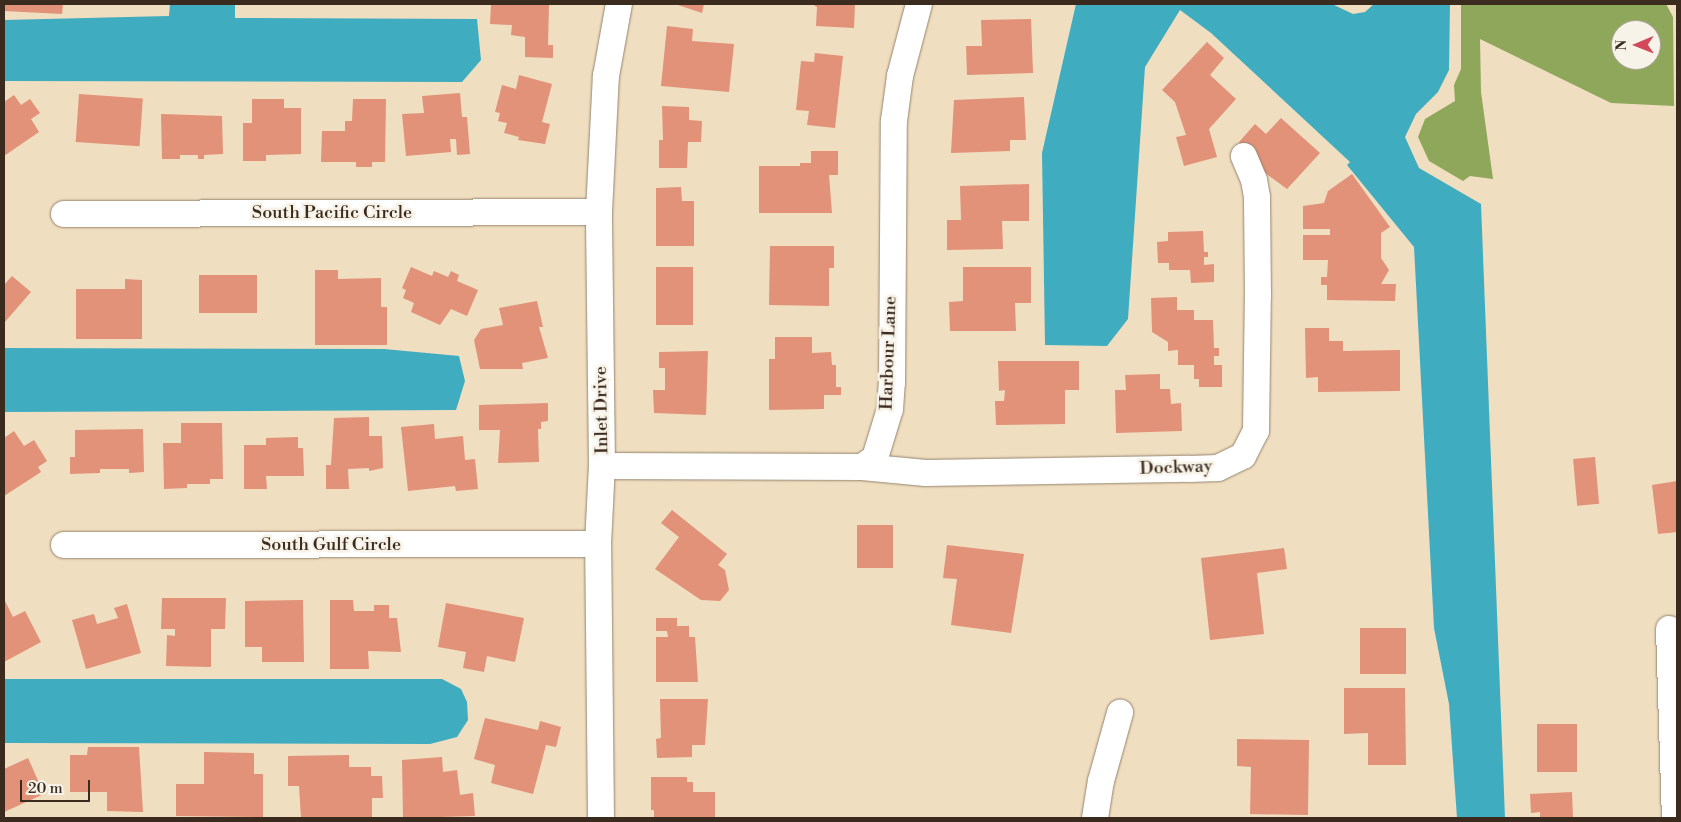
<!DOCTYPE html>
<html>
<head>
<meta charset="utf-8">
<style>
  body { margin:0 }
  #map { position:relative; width:1681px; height:822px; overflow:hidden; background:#f0dec0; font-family:"Libre Bodoni",serif }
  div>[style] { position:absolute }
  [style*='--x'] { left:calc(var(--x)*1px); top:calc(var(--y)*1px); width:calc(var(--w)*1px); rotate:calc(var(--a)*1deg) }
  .forest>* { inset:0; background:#8ea75a }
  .water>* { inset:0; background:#40acbf }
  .building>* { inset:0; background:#e19278; transform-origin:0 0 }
  .roads { filter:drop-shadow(0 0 1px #96846f) drop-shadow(0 0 1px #96846f) }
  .minor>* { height:26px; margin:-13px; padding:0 13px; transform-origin:13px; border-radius:13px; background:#fff }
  span { translate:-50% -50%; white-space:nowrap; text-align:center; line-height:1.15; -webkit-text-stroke:5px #f7f3e8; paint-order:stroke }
  .street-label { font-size:18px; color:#3b2a1e }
  .frame { position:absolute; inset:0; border:5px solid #3b2a1e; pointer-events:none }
  .north { position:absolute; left:1611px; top:20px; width:50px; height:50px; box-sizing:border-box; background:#f7f3e8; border:1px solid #aca397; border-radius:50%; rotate:269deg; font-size:14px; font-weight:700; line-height:20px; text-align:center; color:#3b2a1e }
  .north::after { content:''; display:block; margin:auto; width:18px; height:22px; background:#d1495b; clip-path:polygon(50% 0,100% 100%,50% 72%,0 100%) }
  .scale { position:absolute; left:20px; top:780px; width:70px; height:22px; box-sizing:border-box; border:2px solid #3b2a1e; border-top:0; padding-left:6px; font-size:15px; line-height:18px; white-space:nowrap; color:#3b2a1e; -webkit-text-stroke:4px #f7f3e8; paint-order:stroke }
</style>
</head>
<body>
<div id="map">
  <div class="forest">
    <i style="clip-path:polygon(evenodd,1461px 4px,1666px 4px,1673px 17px,1674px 106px,1611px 103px,1480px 39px,1481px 92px,1493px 179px,1470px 176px,1463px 181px,1429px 161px,1418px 137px,1425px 119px,1455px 101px,1454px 85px,1461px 69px,1461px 4px,1621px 30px,1651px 30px,1651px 60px,1621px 60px,1621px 30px)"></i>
  </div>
  <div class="water">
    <i style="clip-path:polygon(170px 4px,235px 4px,235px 18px,477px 19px,481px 60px,462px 82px,4px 81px,4px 20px,169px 16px)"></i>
    <i style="clip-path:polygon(1076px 4px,1332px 4px,1353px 14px,1365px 12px,1374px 4px,1450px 4px,1449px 70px,1438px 92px,1416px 114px,1405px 137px,1419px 168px,1481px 204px,1505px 818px,1457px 818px,1449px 704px,1434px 628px,1414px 247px,1347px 165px,1350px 162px,1211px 33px,1180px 10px,1145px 67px,1128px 319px,1107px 346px,1045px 345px,1042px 153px)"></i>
    <i style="clip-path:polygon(4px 348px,384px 349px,459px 356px,465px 381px,456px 410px,4px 412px)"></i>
    <i style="clip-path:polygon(4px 679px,442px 679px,461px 689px,467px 702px,468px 720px,457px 737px,430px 744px,4px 743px)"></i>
  </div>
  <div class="building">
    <i style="clip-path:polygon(4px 4px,63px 4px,62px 14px,4px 11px)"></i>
    <i style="clip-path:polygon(491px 4px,549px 4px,548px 45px,553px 45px,553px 58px,525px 57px,525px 37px,511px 35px,512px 25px,490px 24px)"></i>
    <i style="clip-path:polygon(675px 4px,704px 4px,702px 13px)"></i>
    <i style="clip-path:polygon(812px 4px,855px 4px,854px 28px,816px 26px,817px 7px)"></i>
    <i style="clip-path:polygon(1031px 19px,1033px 73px,967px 75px,966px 46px,982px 46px,981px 20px)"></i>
    <i style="clip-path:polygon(667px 26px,693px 29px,692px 41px,734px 44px,729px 92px,661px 86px)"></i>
    <i style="clip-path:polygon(1207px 42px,1224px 58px,1210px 75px,1236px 99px,1209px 129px,1217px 157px,1184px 166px,1176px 137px,1186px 135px,1175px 102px,1162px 90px)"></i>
    <i style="clip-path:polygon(815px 53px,843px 56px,835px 128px,807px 125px,809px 111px,796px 110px,801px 61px,814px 62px)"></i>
    <i style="clip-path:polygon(519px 75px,552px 84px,542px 122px,550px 124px,545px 144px,518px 140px,519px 137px,504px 133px,507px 123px,498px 121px,500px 113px,495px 112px,502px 85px,516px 89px)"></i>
    <i style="clip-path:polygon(460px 93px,462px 117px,467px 117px,470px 154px,457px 155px,456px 139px,450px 139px,451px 152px,406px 156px,402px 114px,424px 113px,422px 96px)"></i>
    <i style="left:79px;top:94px;width:64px;height:48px;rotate:4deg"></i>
    <i style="clip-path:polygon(14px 95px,21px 105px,30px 99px,40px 113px,31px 119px,39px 132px,4px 156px,4px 102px)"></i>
    <i style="clip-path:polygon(1024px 97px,1026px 140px,1010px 140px,1010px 151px,951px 153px,954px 100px)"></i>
    <i style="clip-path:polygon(252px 99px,284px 99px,284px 108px,301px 108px,301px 154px,266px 155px,266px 161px,243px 161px,243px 123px,252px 123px)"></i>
    <i style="clip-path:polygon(353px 99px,386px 99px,385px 162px,372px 162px,372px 167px,356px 167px,356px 162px,321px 162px,322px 131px,345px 131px,345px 121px,352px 121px)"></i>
    <i style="clip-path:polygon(662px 106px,689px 107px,689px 120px,702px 121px,701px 142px,688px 142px,687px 168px,659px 168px,659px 140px,663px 140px)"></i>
    <i style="clip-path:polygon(161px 114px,222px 116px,223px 154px,204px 155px,204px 159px,198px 159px,198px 155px,180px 155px,180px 159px,162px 159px)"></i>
    <i style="clip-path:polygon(1281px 118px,1320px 153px,1287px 189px,1257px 167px,1239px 142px,1255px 124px,1266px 134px)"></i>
    <i style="clip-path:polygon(811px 151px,838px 151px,838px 175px,829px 175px,832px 213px,759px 213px,759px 166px,800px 166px,800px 163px,811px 163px)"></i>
    <i style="clip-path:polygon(1352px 174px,1390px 227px,1381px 233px,1381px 258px,1389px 270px,1381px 284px,1396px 284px,1395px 301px,1327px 300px,1327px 285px,1321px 285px,1321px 277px,1327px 277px,1328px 260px,1303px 260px,1303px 235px,1330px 235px,1330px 229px,1303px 229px,1303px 206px,1324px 203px,1328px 191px)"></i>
    <i style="clip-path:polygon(1029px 184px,1029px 221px,1002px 221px,1003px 249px,947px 250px,947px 220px,961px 220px,960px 186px)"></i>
    <i style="clip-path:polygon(681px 187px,682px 201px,694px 201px,694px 246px,656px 246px,656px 188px)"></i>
    <i style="clip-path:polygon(1203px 231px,1204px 252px,1208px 252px,1208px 257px,1204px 257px,1204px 265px,1214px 264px,1214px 282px,1191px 283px,1190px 270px,1169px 270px,1169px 263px,1158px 263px,1157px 242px,1168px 241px,1168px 232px)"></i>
    <i style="clip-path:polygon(770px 246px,834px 246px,834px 268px,829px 268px,829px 306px,769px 305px)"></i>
    <i style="clip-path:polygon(411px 267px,432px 276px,434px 271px,448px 277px,451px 271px,459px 275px,457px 281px,478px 290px,467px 316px,451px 309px,440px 325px,411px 312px,414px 303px,403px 298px,406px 290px,402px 288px)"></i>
    <i style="left:656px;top:267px;width:37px;height:58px"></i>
    <i style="clip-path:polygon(963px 267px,1031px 267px,1031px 303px,1015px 303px,1016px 331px,950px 331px,949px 302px,963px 301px)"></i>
    <i style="clip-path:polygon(315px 270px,338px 270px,338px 279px,381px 278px,381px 307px,387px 307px,387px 345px,315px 345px)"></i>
    <i style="left:199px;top:275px;width:58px;height:38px"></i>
    <i style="clip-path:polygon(12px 276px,31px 292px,4px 323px,4px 285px)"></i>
    <i style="clip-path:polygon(125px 279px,142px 280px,142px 339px,76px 339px,76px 289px,125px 289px)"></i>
    <i style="clip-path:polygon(1177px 297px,1177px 310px,1194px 310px,1194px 320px,1213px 320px,1214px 348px,1219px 348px,1219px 356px,1214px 356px,1214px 365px,1222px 365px,1222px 387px,1199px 387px,1199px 379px,1194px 379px,1194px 365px,1178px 365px,1178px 350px,1168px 351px,1168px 342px,1152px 332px,1151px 298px)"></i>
    <i style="clip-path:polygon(537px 301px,543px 327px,539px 327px,548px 358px,522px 363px,523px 369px,480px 369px,474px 340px,481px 329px,503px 325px,499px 308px)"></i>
    <i style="clip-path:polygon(1305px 328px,1329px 328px,1329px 341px,1343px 341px,1343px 351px,1400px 350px,1400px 391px,1318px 392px,1318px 377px,1306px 378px)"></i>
    <i style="clip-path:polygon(775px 337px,812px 337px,812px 353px,831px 352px,832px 365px,836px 365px,836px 387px,841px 387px,841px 395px,824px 395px,824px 409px,769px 410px,769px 359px,775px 359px)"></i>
    <i style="clip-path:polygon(708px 351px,706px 415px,654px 413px,653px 390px,665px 390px,665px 368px,659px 368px,659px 352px)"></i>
    <i style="clip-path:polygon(998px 361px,1079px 361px,1079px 390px,1065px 390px,1065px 424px,996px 425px,995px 401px,1004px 401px,1005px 390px,999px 391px)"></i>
    <i style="clip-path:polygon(1160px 374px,1160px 389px,1170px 389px,1171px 404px,1181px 403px,1182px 431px,1116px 433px,1115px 390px,1126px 390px,1125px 375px)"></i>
    <i style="clip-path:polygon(548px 403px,548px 421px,541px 422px,541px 429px,538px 429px,539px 462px,498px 463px,500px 430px,479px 430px,479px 405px)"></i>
    <i style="clip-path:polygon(369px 417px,369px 436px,382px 436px,383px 468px,369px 471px,369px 468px,348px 469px,349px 489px,326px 489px,326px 465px,331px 465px,334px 418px)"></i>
    <i style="clip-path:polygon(181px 423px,222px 423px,223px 479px,210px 479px,210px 484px,187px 484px,187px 488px,164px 489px,163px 443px,181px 443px)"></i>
    <i style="clip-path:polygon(434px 424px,435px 439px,463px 436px,465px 460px,475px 459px,478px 489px,456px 491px,455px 486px,408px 491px,401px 427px)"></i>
    <i style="clip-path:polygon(143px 429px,144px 472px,129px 473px,129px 469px,100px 469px,100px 473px,70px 474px,70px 457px,75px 457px,75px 430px)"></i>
    <i style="clip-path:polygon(14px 431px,24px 446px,34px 440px,47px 461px,38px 467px,41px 472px,4px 496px,4px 438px)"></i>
    <i style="clip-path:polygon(298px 437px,298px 448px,303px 448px,304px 476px,266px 476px,267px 489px,244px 489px,244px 445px,266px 445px,266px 438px)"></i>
    <i style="left:1595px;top:457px;width:47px;height:22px;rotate:85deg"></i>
    <i style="clip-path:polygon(1677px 481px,1677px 532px,1658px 534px,1652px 485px)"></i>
    <i style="clip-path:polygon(672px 510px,727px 554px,718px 565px,725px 570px,729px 590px,720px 601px,701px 600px,655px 569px,679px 537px,661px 523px)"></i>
    <i style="left:857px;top:525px;width:36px;height:43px"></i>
    <i style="clip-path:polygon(947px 545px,1024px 554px,1011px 633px,951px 625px,957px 579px,943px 578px)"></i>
    <i style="clip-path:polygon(1284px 548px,1287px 569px,1257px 573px,1264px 634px,1210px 640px,1201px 558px)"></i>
    <i style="clip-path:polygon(162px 598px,226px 598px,225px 629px,211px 629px,211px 667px,166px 666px,167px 635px,175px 636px,175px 629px,161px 629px)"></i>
    <i style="clip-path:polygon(4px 599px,13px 617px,25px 611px,41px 642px,4px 662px)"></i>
    <i style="clip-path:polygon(303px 600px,304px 662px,262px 662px,262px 647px,245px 647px,245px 601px)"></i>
    <i style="clip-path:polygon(330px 600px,353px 600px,354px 611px,374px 611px,374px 605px,389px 605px,389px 618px,397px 618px,401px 652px,368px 651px,369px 669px,330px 669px)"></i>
    <i style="clip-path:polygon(446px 603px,524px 618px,515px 662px,487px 656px,484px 672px,463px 668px,466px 652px,438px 647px)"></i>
    <i style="clip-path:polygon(127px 604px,141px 653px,86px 669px,72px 620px,94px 614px,97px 624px,118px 618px,114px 608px)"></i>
    <i style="clip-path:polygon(656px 618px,677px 618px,677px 626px,689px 626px,689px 637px,695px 637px,698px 682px,656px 682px,656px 637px,668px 637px,667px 631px,656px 631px)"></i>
    <i style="left:1360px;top:628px;width:46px;height:46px"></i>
    <i style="clip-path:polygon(1344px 688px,1405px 688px,1406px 765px,1368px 765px,1368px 733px,1344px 734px)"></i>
    <i style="clip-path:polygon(660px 699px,708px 699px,705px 745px,692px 745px,692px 757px,657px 758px,656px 739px,661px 738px)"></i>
    <i style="clip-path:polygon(485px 718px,538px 730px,540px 721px,561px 727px,556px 747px,546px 745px,533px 794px,491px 783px,495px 765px,474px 759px)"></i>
    <i style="left:1577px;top:724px;width:48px;height:40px;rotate:90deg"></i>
    <i style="clip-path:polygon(1237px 739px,1309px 740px,1308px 815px,1250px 814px,1251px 767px,1237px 766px)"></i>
    <i style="clip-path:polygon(88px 747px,139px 747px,143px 812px,107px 811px,107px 792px,70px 792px,70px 755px,87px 755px)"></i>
    <i style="clip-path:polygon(204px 752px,254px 753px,254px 774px,263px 774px,263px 817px,176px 816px,176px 784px,204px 784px)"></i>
    <i style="clip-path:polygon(349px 755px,349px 767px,371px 767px,371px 776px,382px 776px,383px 798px,372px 798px,372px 818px,301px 818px,299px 786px,288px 786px,288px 756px)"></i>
    <i style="clip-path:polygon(442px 757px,443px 772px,457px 770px,460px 795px,473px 793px,475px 816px,403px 818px,402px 760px)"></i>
    <i style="clip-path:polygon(28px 758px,44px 794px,4px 812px,4px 769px)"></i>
    <i style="clip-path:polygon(651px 777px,687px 777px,687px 782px,693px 782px,693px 792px,715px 792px,715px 818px,654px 818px,654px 810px,651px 810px)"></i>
    <i style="clip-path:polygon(1572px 792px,1573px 818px,1540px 818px,1540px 812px,1531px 813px,1530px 794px)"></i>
  </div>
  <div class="roads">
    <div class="minor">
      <i style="--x:64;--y:214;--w:535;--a:-0.21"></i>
      <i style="--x:602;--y:466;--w:260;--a:0.2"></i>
      <i style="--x:862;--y:467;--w:16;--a:-35"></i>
      <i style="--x:875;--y:458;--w:51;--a:-73"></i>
      <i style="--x:890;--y:409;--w:26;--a:-86"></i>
      <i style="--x:892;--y:383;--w:262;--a:-89.6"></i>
      <i style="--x:894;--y:121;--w:45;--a:-82.4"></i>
      <i style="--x:900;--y:76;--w:74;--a:-75.2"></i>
      <i style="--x:862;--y:467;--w:64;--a:5.4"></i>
      <i style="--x:926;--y:473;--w:263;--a:-0.9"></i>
      <i style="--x:1189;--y:469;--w:29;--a:-2"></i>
      <i style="--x:1218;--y:468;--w:28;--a:-26"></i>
      <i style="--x:1243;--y:456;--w:28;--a:-63"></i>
      <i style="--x:1256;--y:431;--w:135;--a:-89.2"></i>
      <i style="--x:1258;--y:296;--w:99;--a:-90.6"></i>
      <i style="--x:1257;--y:197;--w:17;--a:-100"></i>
      <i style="--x:1254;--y:180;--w:26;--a:-113"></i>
      <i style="--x:64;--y:545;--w:534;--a:-0.11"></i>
      <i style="--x:1669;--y:629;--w:189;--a:88.2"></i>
      <i style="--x:601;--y:818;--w:274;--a:-90.6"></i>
      <i style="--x:598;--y:544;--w:78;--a:-87.1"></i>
      <i style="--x:602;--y:466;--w:254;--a:-90.7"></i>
      <i style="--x:599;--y:212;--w:136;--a:-87.1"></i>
      <i style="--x:606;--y:76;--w:73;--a:-79.8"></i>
      <i style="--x:1095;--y:818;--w:37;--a:-81"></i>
      <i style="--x:1101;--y:781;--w:71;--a:-74.4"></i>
    </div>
  </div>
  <div class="street-label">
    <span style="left:332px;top:213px">South Pacific Circle</span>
    <span style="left:889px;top:353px;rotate:-88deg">Harbour Lane</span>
    <span style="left:602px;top:410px;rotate:-91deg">Inlet Drive</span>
    <span style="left:1176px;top:468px;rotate:-2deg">Dockway</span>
    <span style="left:331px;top:545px">South Gulf Circle</span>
  </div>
  <div class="frame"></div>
  <div class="north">N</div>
  <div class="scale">20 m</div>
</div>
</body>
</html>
